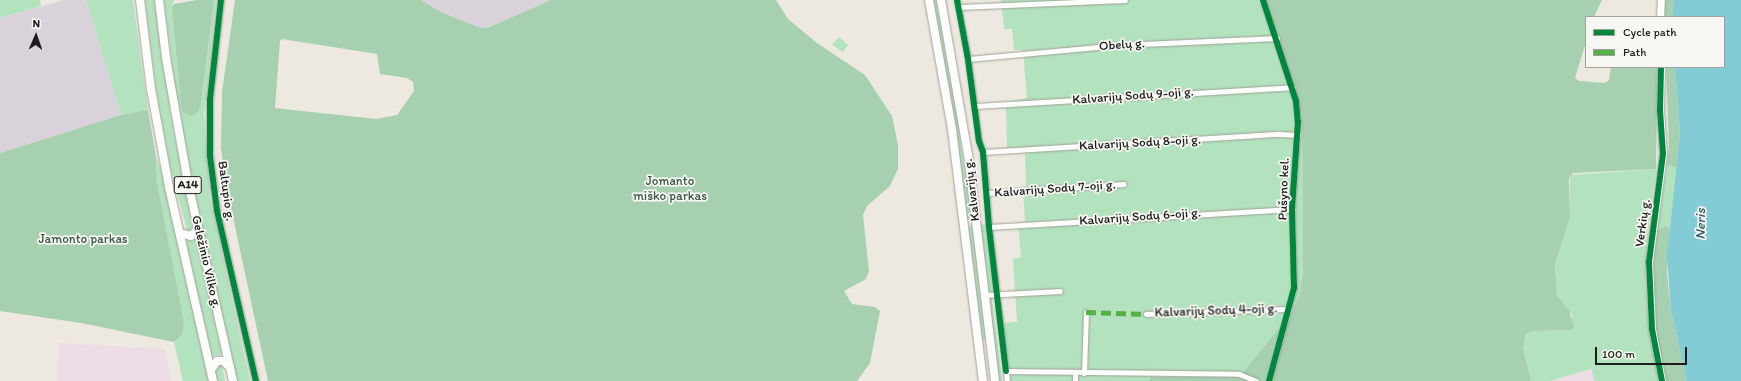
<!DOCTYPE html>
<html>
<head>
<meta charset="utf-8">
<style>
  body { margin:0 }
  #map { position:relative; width:1741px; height:381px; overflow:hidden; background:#ede9e0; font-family:Itim,sans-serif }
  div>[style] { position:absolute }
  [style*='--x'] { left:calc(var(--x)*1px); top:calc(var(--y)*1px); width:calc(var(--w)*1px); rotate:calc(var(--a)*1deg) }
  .built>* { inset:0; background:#ecdce6 }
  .industrial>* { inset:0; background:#dad2da }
  .green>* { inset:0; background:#b3e2be; transform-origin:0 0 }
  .forest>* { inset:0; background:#a6d0b0; transform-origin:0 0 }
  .water>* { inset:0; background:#83ccd6 }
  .roads { filter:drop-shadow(0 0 1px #a2a09b) drop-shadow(0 0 1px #a2a09b) }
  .minor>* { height:5px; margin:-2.5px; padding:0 2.5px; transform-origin:2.5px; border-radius:2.5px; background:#fcfcfa }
  .tertiary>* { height:6px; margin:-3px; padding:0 3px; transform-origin:3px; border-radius:3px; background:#fcfcfa }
  .secondary>* { height:7px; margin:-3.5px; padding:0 3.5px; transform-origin:3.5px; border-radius:3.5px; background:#fcfcfa }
  .primary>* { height:8px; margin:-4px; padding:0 4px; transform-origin:4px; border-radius:4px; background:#fcfcfa }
  .trunk>* { height:8px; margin:-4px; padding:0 4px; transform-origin:4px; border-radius:4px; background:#fcfcfa }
  .quiet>* { height:5px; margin-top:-2.5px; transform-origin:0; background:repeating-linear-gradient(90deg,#55b145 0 10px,transparent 0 15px) }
  .cycleway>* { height:6px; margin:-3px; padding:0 3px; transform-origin:3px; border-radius:3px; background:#00873e }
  span { translate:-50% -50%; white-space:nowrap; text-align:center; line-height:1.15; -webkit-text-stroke:3.5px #f6f6f2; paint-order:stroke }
  .shield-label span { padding:1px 3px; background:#f6f6f2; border:1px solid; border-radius:3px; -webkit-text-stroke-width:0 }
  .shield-label { font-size:12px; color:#1c1c1c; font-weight:700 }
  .street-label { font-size:13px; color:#1c1c1c }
  .park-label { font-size:13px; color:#3b5644 }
  .water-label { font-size:14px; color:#335d64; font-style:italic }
  .legend { position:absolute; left:1585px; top:16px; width:140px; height:52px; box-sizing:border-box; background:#f6f6f2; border:1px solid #9f9f9c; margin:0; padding:5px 7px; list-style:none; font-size:12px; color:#1c1c1c }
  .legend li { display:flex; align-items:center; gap:8px; height:20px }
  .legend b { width:20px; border:1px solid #9f9f9c }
  .north { position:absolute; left:16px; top:16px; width:40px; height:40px; -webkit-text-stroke:3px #f6f6f2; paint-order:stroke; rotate:2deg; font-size:11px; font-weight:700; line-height:16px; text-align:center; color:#1c1c1c }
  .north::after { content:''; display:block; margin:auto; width:14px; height:18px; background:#1c1c1c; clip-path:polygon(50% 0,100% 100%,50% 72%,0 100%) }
  .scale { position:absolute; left:1595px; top:347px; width:92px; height:18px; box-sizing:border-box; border:2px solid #1c1c1c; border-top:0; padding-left:5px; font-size:12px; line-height:14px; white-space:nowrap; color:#1c1c1c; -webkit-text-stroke:3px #f6f6f2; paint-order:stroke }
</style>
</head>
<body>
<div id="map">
  <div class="built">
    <i style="clip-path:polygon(59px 343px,165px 349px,171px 381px,57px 381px)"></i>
    <i style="clip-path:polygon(1592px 369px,1595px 381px,1550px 381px)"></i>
  </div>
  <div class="industrial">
    <i style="clip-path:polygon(64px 0,86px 0,121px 115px,0 153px,0 18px)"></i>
    <i style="clip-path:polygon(421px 0,551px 0,488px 27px,481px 28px,441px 12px)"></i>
  </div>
  <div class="green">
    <i style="clip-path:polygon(0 0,40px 0,41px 6px,0 18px)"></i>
    <i style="clip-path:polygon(86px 0,133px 0,148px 110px,121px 115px)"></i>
    <i style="clip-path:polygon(145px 0,155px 0,170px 112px,193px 231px,187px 230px,170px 167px,156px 89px)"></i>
    <i style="clip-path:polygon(164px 0,174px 0,172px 7px,181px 107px,201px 103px,214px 0,216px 0,204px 113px,210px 199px,250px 381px,237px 381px,198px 209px,178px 110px)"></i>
    <i style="clip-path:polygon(932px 0,937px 0,949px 58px,972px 220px,967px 220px,955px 125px)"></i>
    <i style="clip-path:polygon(1001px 0,1265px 0,1292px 78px,1302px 119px,1303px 272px,1300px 293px,1292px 312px,1240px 376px,1150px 377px,1149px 381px,1009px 381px,1001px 323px,1017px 322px,1013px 259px,1021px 257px,1018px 224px,1025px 222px,1023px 190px,1026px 189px,1025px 151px,1007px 152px,1006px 102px,1027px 98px,1023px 50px,1014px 50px,1012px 29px,1004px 29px)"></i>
    <i style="clip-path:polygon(839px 37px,848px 45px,843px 52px,832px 45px)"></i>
    <i style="clip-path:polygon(156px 157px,161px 170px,209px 381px,183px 381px,174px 342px,182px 335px,184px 322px,156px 177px)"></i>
    <i style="clip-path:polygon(1667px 165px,1678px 168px,1670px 228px,1665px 226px,1656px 231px)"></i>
    <i style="clip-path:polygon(1656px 169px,1648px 228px,1645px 277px,1649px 332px,1658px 381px,1595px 381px,1591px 369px,1550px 381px,1531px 381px,1523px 348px,1526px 334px,1532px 331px,1572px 330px,1572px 315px,1557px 296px,1555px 265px,1570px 217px,1570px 175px)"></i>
    <i style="clip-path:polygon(984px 207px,994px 290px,992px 292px,988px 291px,980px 225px,986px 224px)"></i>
    <i style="clip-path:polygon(973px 226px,986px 338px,984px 341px,981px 339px,968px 227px)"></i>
    <i style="clip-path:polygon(196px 238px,222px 352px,221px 355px,213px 356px,211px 354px,186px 241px)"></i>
    <i style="left:992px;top:298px;width:84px;height:4px;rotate:83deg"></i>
    <i style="clip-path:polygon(220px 364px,222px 365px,225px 381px,217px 381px,215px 370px)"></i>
  </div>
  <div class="forest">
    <i style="clip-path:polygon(197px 0,214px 0,201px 103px,198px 112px,192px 116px,184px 113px,181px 107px,172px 7px,174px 4px)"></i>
    <i style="clip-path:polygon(evenodd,235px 0,421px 0,441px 12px,481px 28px,489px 27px,551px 0,776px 0,788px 19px,817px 43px,865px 75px,892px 116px,898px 145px,898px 169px,890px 186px,867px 206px,863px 215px,869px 271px,866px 279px,844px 291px,852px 304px,875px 307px,880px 311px,870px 363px,857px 381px,268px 381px,227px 189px,221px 148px,222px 92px,235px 0,282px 39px,377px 54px,380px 74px,407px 78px,413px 82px,414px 91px,397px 115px,376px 119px,275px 108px,280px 41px,282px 39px)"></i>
    <i style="clip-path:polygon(1265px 0,1602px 0,1594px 17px,1586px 17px,1586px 42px,1575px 78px,1579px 81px,1605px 83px,1609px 80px,1611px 67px,1657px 67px,1656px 169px,1573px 173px,1569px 178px,1570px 217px,1555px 265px,1557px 296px,1569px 310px,1574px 327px,1572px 330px,1532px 331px,1526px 334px,1523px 348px,1531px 381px,1149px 381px,1150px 377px,1240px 376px,1292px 312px,1300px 293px,1303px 272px,1302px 119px,1292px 78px)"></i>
    <i style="left:1665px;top:0;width:9px;height:17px"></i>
    <i style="clip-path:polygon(1666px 67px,1675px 67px,1676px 77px,1680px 133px,1678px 168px,1667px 165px,1669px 146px)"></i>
    <i style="clip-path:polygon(148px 110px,156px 157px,156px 177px,184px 322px,182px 335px,174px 342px,81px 323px,0 311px,0 153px,121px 115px)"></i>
    <i style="clip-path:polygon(1665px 226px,1670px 228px,1667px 273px,1671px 311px,1687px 381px,1665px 381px,1657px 343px,1653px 277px,1656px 231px)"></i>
  </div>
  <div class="water">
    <i style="clip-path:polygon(1674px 0,1741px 0,1741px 381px,1687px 381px,1671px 311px,1667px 257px,1680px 133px,1675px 67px,1724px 67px,1724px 17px,1673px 17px)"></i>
  </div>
  <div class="roads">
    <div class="minor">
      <i style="--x:957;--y:0;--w:60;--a:79.4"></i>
      <i style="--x:968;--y:59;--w:83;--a:82.4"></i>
      <i style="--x:979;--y:141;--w:12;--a:70"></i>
      <i style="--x:983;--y:152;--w:75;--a:85.4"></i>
      <i style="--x:989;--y:227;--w:145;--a:83.3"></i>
      <i style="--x:1263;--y:0;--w:106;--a:71.9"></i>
      <i style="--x:1296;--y:101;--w:21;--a:85"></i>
      <i style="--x:1298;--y:122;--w:87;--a:93.9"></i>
      <i style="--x:1292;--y:209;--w:79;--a:88.5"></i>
      <i style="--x:1294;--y:288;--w:96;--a:105"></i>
      <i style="--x:959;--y:7;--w:166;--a:-2.4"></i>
      <i style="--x:968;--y:59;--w:153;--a:-5.3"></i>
      <i style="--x:1120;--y:45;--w:157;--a:-2.6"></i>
      <i style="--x:975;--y:106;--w:318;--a:-3.4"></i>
      <i style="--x:983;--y:152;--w:297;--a:-3.5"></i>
      <i style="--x:1279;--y:134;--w:19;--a:3"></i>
      <i style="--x:987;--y:193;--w:137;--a:-3.8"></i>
      <i style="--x:989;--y:227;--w:304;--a:-3.4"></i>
      <i style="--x:985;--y:295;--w:75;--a:-3.1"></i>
      <i style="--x:1146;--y:314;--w:140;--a:-2"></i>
      <i style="--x:1075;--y:373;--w:8;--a:90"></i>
      <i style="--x:1084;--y:373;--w:61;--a:-88.1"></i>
      <i style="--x:1007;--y:381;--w:10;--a:-96"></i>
      <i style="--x:1006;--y:371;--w:233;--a:0.7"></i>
      <i style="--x:1239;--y:374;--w:18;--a:22"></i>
    </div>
    <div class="tertiary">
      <i style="--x:221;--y:0;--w:100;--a:96.3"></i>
      <i style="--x:210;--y:99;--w:57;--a:90"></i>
      <i style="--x:210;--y:156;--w:55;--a:82.7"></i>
      <i style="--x:217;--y:211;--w:174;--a:77.1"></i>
    </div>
    <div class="secondary">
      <i style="--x:1660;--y:17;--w:17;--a:-87"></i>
      <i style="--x:1661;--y:67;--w:43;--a:91.3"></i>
      <i style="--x:1660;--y:110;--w:44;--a:86.1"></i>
      <i style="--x:1663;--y:154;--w:109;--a:97.4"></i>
      <i style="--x:1649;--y:262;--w:67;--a:87.4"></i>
      <i style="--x:1652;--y:329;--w:53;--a:79.1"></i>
    </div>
    <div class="primary">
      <i style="--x:929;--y:0;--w:131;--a:79.9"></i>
      <i style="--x:952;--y:129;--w:254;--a:83"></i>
      <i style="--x:941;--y:0;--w:156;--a:80.1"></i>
      <i style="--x:968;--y:154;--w:229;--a:83.2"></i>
    </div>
    <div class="trunk">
      <i style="--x:140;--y:0;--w:90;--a:83"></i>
      <i style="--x:151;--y:89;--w:100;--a:79.6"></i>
      <i style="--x:169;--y:187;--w:199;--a:77.2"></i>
      <i style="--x:159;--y:0;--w:58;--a:83.1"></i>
      <i style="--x:166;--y:58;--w:127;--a:80"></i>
      <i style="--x:188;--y:183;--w:203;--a:77.2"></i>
      <i style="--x:180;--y:233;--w:11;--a:15"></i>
      <i style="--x:191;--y:236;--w:10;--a:-45"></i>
      <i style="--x:211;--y:370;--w:11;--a:-56"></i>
      <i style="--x:217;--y:361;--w:6;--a:0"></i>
      <i style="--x:223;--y:361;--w:9;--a:41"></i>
    </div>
  </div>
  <div class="quiet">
    <i style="--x:1086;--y:312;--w:60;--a:1.9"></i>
  </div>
  <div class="cycleway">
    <i style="--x:221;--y:0;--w:100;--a:96.3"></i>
    <i style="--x:210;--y:99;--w:57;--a:90"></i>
    <i style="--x:210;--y:156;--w:55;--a:82.7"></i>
    <i style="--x:217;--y:211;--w:174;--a:77.1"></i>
    <i style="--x:957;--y:0;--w:60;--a:79.4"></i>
    <i style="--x:968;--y:59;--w:83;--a:82.4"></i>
    <i style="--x:979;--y:141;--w:12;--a:70"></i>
    <i style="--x:983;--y:152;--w:75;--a:85.4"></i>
    <i style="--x:989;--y:227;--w:145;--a:83.3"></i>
    <i style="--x:1263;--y:0;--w:106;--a:71.9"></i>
    <i style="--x:1296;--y:101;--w:21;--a:85"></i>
    <i style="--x:1298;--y:122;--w:87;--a:93.9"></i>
    <i style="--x:1292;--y:209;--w:79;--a:88.5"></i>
    <i style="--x:1294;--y:288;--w:96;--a:105"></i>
    <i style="--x:1661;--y:67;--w:43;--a:91.3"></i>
    <i style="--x:1660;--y:110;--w:44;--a:86.1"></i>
    <i style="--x:1663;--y:154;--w:109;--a:97.4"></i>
    <i style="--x:1649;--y:262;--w:67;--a:87.4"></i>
    <i style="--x:1652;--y:329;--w:53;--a:79.1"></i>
  </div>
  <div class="shield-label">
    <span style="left:188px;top:185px">A14</span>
  </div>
  <div class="street-label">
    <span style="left:1122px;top:45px;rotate:-4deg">Obelų g.</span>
    <span style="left:1133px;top:96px;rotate:-4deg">Kalvarijų Sodų 9-oji g.</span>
    <span style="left:1140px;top:143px;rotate:-3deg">Kalvarijų Sodų 8-oji g.</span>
    <span style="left:1055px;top:189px;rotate:-4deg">Kalvarijų Sodų 7-oji g.</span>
    <span style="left:1284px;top:189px;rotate:-88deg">Pušyno kel.</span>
    <span style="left:972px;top:190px;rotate:-97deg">Kalvarijų g.</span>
    <span style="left:226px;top:191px;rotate:82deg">Baltupio g.</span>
    <span style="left:1140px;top:217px;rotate:-4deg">Kalvarijų Sodų 6-oji g.</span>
    <span style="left:1643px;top:223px;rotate:-82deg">Verkių g.</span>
    <span style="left:206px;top:262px;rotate:77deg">Geležinio Vilko g.</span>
    <span style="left:1216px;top:311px;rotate:-2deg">Kalvarijų Sodų 4-oji g.</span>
  </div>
  <div class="park-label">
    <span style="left:670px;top:189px">Jomanto<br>miško parkas</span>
    <span style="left:83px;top:239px">Jamonto parkas</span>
  </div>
  <div class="water-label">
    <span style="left:1701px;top:224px;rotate:-89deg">Neris</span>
  </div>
  <ul class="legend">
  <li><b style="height:5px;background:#00873e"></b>Cycle path</li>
  <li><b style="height:5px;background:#55b145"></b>Path</li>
  </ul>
  <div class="north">N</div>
  <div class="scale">100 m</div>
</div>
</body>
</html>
